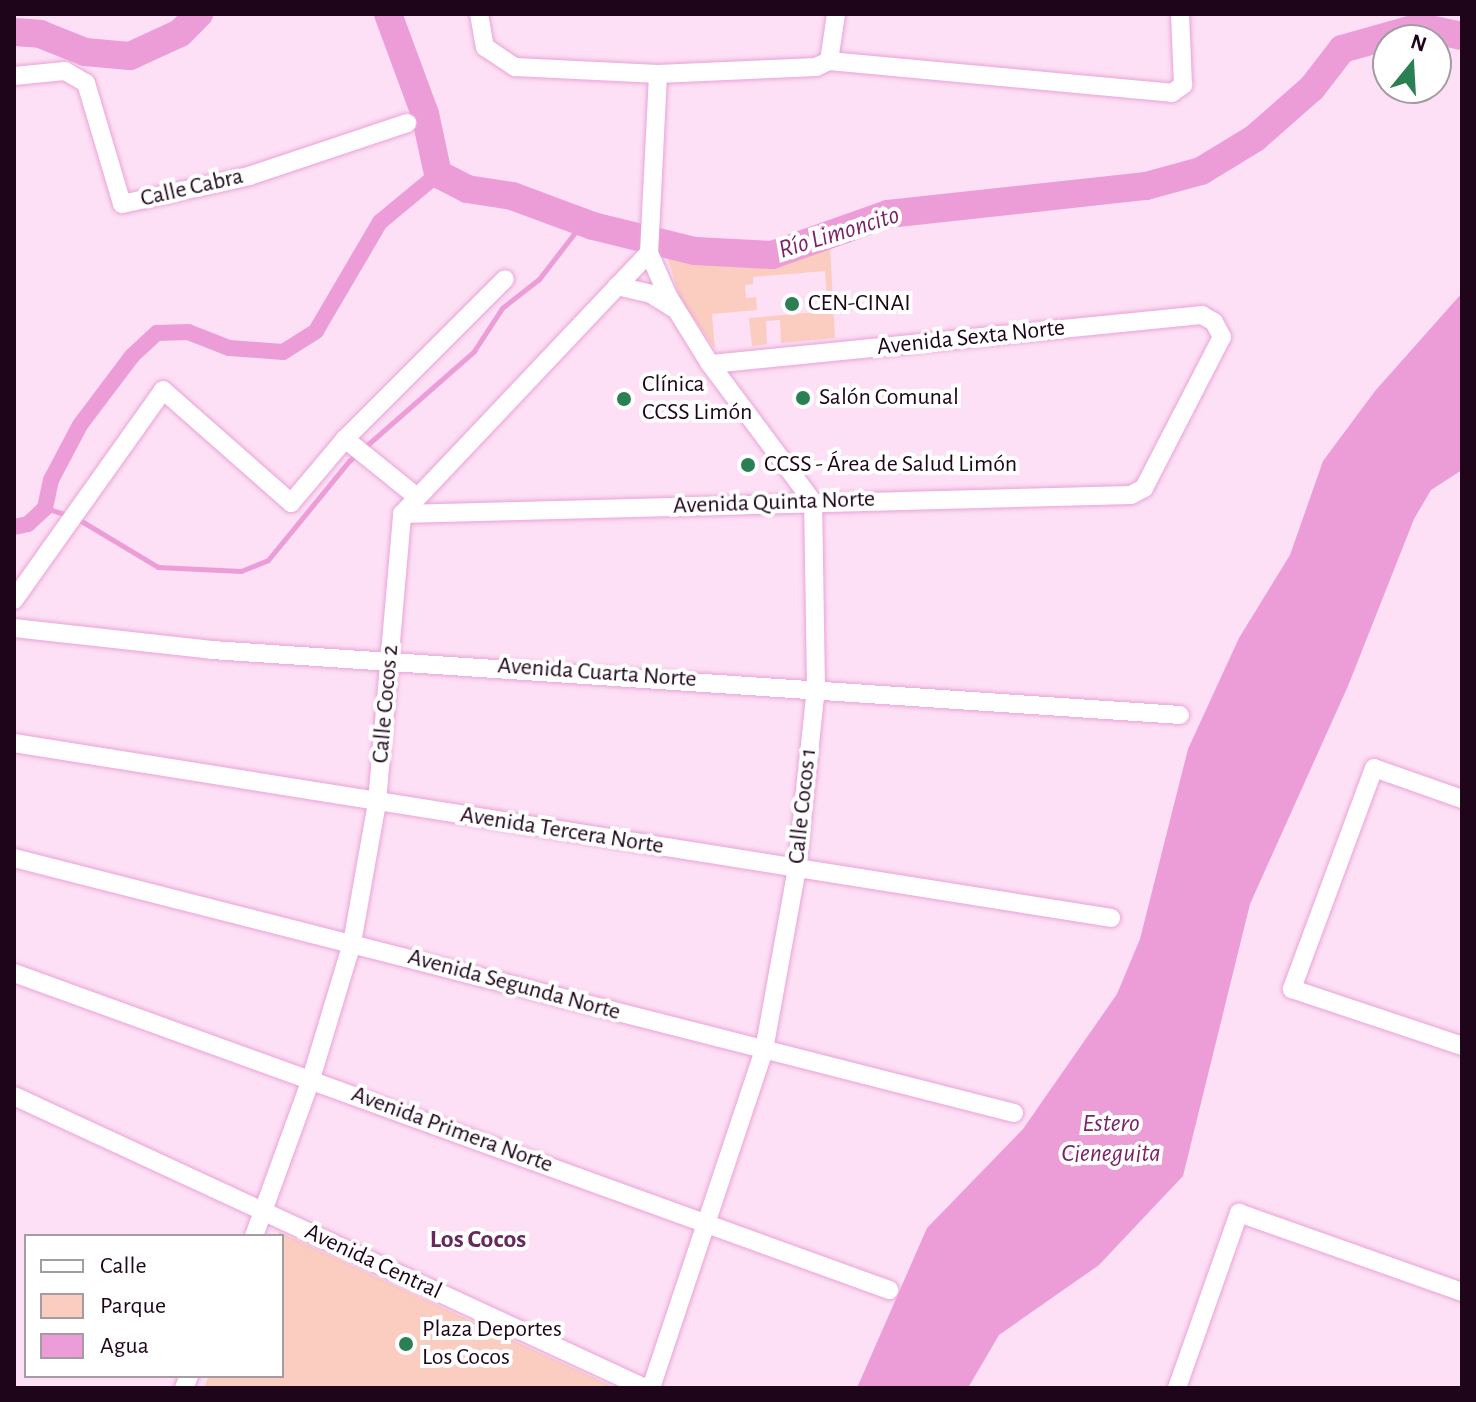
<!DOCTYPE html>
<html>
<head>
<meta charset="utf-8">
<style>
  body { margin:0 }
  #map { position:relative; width:1476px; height:1402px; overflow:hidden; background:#fde0f5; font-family:"Alegreya Sans",sans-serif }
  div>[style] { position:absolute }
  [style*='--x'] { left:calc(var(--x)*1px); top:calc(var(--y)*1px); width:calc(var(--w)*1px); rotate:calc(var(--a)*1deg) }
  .green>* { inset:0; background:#fbcdc0 }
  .water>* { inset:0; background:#ec9dd8 }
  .stream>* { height:5px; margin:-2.5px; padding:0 2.5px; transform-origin:2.5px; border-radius:2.5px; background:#ec9dd8 }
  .canal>* { height:16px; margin:-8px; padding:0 8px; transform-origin:8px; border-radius:8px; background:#ec9dd8 }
  .river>* { height:28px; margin:-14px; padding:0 14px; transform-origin:14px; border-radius:14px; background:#ec9dd8 }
  .roads { filter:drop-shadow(0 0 2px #eaa3d8) drop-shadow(0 0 2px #eaa3d8) }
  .street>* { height:18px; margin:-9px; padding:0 9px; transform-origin:9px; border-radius:9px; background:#fff }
  .dots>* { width:22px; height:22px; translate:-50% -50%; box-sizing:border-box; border:4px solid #fff; border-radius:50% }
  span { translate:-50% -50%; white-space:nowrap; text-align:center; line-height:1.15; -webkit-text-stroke:8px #fff; paint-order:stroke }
  .street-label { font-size:24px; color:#1e0519 }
  .poi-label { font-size:24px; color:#1e0519 }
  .left { translate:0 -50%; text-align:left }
  .water-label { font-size:26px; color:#7a1f69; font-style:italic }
  .neighbourhood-label { font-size:26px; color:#662959; font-weight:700 }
  .frame { position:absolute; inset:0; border:16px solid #1e0519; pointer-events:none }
  .legend { position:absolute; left:24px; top:1234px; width:260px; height:144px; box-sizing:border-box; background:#fff; border:2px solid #a59ba3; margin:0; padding:10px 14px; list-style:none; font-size:24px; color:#1e0519 }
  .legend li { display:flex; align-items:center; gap:16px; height:40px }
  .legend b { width:40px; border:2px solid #a59ba3 }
  .north { position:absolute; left:1372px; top:24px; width:80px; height:80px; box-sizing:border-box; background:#fff; border:2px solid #a59ba3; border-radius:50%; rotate:18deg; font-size:22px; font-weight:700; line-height:32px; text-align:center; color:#1e0519 }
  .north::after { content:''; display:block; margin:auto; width:28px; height:36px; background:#2b8053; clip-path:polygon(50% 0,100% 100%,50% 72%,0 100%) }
</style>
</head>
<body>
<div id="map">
  <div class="green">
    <i style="clip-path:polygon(830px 245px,835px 338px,781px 343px,780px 320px,766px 321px,767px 344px,752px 346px,749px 318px,828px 311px,825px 271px,753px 277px,753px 284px,745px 285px,746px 298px,756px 297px,757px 310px,712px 314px,715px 349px,680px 298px,667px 256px,775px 263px)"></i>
    <i style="clip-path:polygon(279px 1232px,616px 1388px,204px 1387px,209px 1376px,282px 1376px)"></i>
  </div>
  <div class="water">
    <i style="clip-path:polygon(1462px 293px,1462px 470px,1431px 490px,1414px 519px,1348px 686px,1250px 904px,1183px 1176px,1099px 1265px,999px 1335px,968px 1388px,857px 1388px,927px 1228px,1023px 1129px,1117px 994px,1140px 939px,1188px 749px,1239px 638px,1290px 555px,1323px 461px,1375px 391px)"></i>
  </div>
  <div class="stream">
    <i style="--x:45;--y:508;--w:24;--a:17"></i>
    <i style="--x:78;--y:519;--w:93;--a:31"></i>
    <i style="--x:158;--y:567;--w:83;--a:2.8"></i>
    <i style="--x:241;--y:571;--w:29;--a:-22"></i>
    <i style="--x:268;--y:560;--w:128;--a:-50.7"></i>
    <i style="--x:349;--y:461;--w:167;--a:-41.3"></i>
    <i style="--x:474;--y:351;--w:51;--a:-56.9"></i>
    <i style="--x:502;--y:308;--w:47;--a:-38.1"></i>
    <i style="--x:539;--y:279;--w:72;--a:-52.3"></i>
  </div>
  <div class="canal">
    <i style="--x:14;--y:527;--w:14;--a:-12"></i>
    <i style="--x:28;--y:524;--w:23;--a:-43"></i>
    <i style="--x:45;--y:508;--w:29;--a:-78"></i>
    <i style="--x:51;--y:480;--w:62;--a:-62.2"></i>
    <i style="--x:80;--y:425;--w:86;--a:-53"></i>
    <i style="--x:132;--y:356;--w:34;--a:-43"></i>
    <i style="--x:157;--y:333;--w:31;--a:-2"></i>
    <i style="--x:188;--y:332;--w:44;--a:21.3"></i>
    <i style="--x:229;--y:348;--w:54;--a:4.2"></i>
    <i style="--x:283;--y:352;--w:39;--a:-32"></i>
    <i style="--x:316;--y:331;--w:126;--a:-59.6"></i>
    <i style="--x:380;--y:222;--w:75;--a:-39.6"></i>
  </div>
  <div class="river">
    <i style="--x:388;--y:14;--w:107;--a:69.7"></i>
    <i style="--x:425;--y:114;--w:61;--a:77.8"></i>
    <i style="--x:438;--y:174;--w:33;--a:27"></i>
    <i style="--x:467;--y:189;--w:46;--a:8.8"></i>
    <i style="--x:512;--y:196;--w:86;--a:20.3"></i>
    <i style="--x:593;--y:226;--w:105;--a:13.8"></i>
    <i style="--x:695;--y:251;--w:77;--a:3"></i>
    <i style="--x:772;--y:255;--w:123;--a:-19.5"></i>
    <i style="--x:888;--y:214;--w:260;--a:-6.2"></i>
    <i style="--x:1146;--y:186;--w:57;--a:-15.3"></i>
    <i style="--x:1201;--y:171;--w:63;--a:-31.4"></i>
    <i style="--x:1255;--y:138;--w:76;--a:-41.3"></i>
    <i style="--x:1312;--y:88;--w:49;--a:-52.4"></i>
    <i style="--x:1342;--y:49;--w:81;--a:-15.8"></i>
    <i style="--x:1420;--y:27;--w:43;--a:12.1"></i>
    <i style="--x:14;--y:32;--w:26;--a:4"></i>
    <i style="--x:40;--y:34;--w:48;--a:21.8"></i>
    <i style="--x:85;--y:52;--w:45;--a:5.1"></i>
    <i style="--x:130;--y:56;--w:55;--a:-24.7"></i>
    <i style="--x:180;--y:33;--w:27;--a:-45"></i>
  </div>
  <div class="roads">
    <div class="street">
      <i style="--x:479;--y:14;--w:34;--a:80"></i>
      <i style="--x:485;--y:47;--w:36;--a:34"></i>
      <i style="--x:515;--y:67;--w:143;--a:2.8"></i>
      <i style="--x:658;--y:74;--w:158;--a:-2.5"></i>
      <i style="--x:816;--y:67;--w:14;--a:-25"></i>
      <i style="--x:829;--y:61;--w:48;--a:-81.5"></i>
      <i style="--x:829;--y:61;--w:344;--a:5.3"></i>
      <i style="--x:1172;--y:93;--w:14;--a:-36"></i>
      <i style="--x:1183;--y:85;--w:71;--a:-92.4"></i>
      <i style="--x:14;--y:76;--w:51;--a:-5.6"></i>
      <i style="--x:65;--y:71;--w:24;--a:30"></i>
      <i style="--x:86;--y:83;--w:126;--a:73.4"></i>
      <i style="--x:122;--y:204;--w:130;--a:-12.4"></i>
      <i style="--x:249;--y:176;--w:167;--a:-18.5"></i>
      <i style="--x:617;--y:286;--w:35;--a:13"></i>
      <i style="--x:651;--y:294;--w:26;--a:32"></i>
      <i style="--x:345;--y:439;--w:91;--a:38.8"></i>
      <i style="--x:402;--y:514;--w:729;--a:-1.49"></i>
      <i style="--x:1131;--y:495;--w:15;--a:-28"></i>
      <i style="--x:1144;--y:488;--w:170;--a:-62.7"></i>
      <i style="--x:1222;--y:337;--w:17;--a:-118"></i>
      <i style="--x:1214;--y:322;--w:14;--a:-150"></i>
      <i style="--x:1202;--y:315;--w:494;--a:174.3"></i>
      <i style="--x:14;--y:600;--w:257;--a:-54.6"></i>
      <i style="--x:163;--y:390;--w:171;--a:41.4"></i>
      <i style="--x:291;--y:503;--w:84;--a:-49.8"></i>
      <i style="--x:345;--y:439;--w:226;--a:-45"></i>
      <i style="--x:14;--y:628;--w:199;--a:6.3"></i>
      <i style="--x:212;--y:650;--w:970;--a:3.84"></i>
      <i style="--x:14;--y:743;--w:1111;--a:9.06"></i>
      <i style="--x:1462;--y:799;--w:93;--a:-160.6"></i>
      <i style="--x:1374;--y:768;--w:236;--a:110.4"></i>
      <i style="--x:1292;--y:989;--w:179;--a:18.5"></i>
      <i style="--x:14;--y:858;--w:1032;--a:14.31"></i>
      <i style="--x:14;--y:973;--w:931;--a:19.91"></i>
      <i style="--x:14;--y:1096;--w:695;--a:24.83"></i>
      <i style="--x:254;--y:1236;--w:167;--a:-70"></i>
      <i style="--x:311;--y:1079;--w:142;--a:-73.2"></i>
      <i style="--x:352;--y:943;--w:143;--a:-79.9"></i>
      <i style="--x:377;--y:802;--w:289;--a:-85"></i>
      <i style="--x:402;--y:514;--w:359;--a:-46.6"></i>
      <i style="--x:184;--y:1388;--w:13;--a:-67"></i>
      <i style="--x:651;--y:1388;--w:356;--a:-71.5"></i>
      <i style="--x:764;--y:1050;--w:185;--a:-79.7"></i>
      <i style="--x:797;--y:868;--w:181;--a:-84"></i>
      <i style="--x:816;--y:688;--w:186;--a:-90.9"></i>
      <i style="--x:813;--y:502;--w:172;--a:-126.7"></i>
      <i style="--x:710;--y:364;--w:80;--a:-121.7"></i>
      <i style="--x:668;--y:296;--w:47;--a:-113.8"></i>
      <i style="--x:649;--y:253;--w:179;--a:-87.1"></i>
      <i style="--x:1177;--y:1388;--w:186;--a:-70.5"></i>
      <i style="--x:1239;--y:1213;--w:237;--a:19.5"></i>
    </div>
  </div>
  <div class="dots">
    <i style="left:792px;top:304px;background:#2b8053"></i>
    <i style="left:803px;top:398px;background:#2b8053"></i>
    <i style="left:624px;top:399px;background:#2b8053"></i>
    <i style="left:748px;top:465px;background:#2b8053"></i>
    <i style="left:406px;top:1344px;background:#2b8053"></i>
  </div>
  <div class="street-label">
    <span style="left:192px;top:188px;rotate:-13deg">Calle Cabra</span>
    <span style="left:971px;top:338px;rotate:-6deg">Avenida Sexta Norte</span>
    <span style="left:774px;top:503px;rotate:-2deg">Avenida Quinta Norte</span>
    <span style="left:597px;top:673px;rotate:4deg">Avenida Cuarta Norte</span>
    <span style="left:386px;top:704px;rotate:-85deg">Calle Cocos 2</span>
    <span style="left:803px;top:806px;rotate:-84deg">Calle Cocos 1</span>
    <span style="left:562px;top:831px;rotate:9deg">Avenida Tercera Norte</span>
    <span style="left:514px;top:985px;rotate:15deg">Avenida Segunda Norte</span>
    <span style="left:452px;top:1130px;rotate:20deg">Avenida Primera Norte</span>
    <span style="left:373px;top:1262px;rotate:25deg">Avenida Central</span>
  </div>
  <div class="poi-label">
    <span class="left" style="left:808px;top:304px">CEN-CINAI</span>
    <span class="left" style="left:642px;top:399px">Clínica<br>CCSS Limón</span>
    <span class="left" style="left:819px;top:398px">Salón Comunal</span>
    <span class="left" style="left:764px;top:465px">CCSS - Área de Salud Limón</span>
    <span class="left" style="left:422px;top:1344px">Plaza Deportes<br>Los Cocos</span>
  </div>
  <div class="water-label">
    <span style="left:839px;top:233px;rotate:-17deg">Río Limoncito</span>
    <span style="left:1111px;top:1139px">Estero<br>Cieneguita</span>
  </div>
  <div class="neighbourhood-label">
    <span style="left:478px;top:1240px">Los Cocos</span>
  </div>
  <div class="frame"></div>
  <ul class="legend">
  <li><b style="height:10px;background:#fff"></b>Calle</li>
  <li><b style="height:22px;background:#fbcdc0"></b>Parque</li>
  <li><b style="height:22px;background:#ec9dd8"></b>Agua</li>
  </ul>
  <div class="north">N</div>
</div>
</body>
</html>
